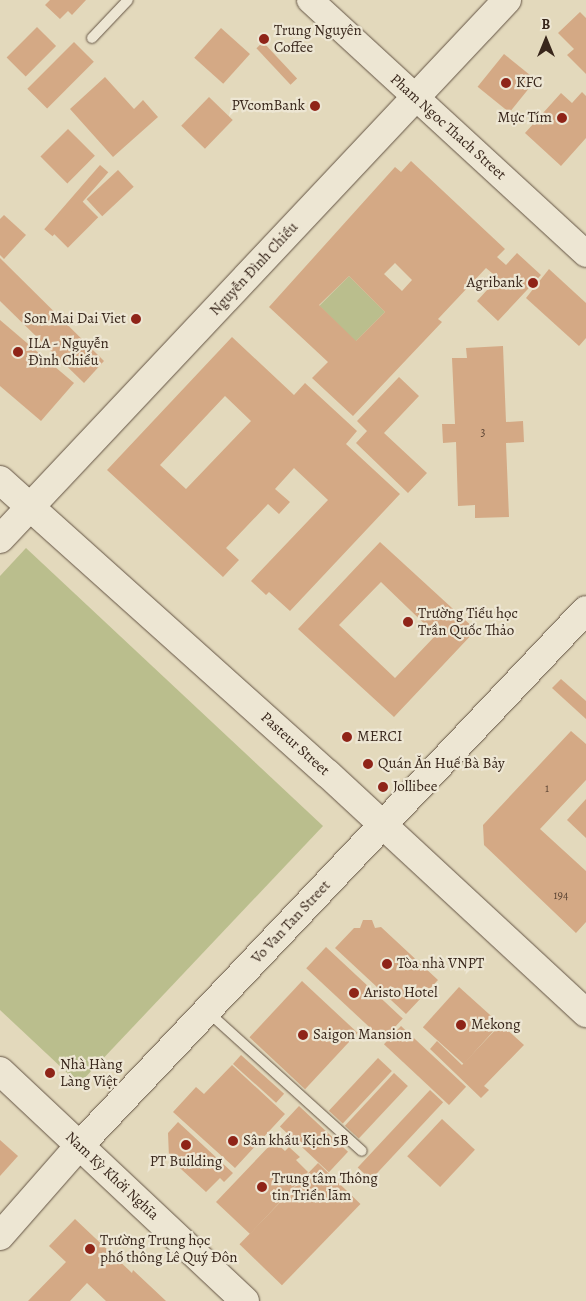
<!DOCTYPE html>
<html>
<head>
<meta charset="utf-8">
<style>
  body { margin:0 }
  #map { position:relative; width:586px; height:1301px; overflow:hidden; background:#e3d9bc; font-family:Alegreya,serif }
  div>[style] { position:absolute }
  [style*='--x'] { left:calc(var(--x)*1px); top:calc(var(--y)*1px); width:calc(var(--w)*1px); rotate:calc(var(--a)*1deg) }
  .green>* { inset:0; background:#babe8d; transform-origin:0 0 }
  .building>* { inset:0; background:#d4a985; transform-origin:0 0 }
  .roads { filter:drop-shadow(0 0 1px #635343) drop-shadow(0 0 1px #635343) }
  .service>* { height:10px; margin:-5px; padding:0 5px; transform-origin:5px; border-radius:5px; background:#ede6d3 }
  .tertiary>* { height:26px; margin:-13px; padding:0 13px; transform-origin:13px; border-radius:13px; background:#ede6d3 }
  .secondary>* { height:28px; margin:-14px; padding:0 14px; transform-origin:14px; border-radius:14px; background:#ede6d3 }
  .dots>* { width:14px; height:14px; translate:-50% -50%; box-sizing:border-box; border:2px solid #ede6d3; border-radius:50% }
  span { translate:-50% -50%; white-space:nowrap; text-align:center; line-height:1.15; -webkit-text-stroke:4.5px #ede6d3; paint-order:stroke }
  .number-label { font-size:12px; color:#5f4736 }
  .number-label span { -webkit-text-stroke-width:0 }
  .poi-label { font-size:15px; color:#38261b }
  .left { translate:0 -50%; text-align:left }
  .right { translate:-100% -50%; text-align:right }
  .street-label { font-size:15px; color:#38261b }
  .north { position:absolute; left:521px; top:15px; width:50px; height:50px; -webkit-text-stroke:4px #ede6d3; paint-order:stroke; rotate:0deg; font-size:14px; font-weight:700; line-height:20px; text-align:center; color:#38261b }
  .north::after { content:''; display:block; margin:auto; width:18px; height:22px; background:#38261b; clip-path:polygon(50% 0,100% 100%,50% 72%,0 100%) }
</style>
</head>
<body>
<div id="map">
  <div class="green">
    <i style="left:349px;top:276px;width:51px;height:42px;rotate:45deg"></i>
    <i style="clip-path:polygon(26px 548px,323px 826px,79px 1084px,0 1010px,0 576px)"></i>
  </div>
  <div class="building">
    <i style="clip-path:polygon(50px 0,86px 0,72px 15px,68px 11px,60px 19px,45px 5px)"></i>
    <i style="clip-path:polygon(580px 12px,586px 18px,586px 74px,567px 55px,574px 49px,558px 33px)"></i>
    <i style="left:37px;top:27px;width:27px;height:43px;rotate:45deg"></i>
    <i style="left:221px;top:28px;width:39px;height:40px;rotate:42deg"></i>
    <i style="left:74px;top:42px;width:28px;height:66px;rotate:45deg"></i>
    <i style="left:263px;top:42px;width:50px;height:9px;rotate:47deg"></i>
    <i style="left:504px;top:54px;width:41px;height:42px;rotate:39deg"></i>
    <i style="clip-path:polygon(105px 77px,134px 109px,143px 100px,158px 117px,113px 157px,70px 109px)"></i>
    <i style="clip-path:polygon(582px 92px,586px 96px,586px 138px,561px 166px,525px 133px,561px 93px,572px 103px)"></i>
    <i style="left:209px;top:97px;width:33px;height:40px;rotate:44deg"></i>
    <i style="left:68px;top:129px;width:38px;height:39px;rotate:45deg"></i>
    <i style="clip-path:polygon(evenodd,411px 161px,505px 249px,497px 257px,506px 265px,517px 253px,541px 275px,498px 321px,477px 301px,498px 278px,486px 268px,438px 319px,442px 322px,353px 416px,312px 378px,328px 362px,269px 307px,395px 167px,401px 172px,411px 161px,395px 263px,412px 280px,402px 291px,384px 274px,395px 263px,411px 161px,349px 276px,385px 312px,356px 341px,319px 305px,349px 276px)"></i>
    <i style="left:100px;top:165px;width:11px;height:85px;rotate:41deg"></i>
    <i style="left:118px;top:170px;width:23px;height:43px;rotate:47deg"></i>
    <i style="left:82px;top:201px;width:23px;height:43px;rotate:45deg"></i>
    <i style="clip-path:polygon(4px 215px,26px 235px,4px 259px,0 255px,0 219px)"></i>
    <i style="clip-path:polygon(0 258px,104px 361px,84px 383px,0 301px)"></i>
    <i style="clip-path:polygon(549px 269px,586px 303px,586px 338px,579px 346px,526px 298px)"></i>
    <i style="clip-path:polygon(0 320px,74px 383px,41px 421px,0 386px)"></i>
    <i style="clip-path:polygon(evenodd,232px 337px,294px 395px,305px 383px,357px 431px,346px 444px,400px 494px,290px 611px,269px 592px,266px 595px,251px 581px,328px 500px,294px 468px,275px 489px,290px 502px,279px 514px,268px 504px,226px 548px,239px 560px,223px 577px,107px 470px,232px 337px,225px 396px,251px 421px,186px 489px,160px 465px,225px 396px)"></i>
    <i style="clip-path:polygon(503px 346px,506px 422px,523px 421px,524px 442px,506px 443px,509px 517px,475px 518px,475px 505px,458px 506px,456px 442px,443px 443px,442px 424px,455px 424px,452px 358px,467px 358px,466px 348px)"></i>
    <i style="clip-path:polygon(399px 377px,419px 396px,384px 433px,427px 473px,408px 493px,356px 443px,367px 431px,357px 421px)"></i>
    <i style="clip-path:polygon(evenodd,380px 542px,476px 630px,394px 717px,298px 629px,380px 542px,381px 582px,436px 635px,395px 678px,339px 625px,381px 582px)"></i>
    <i style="clip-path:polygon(561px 679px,586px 701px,586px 719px,552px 688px)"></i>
    <i style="clip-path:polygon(571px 731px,586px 744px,586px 780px,540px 829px,586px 871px,586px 922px,576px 933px,484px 845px,483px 825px)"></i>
    <i style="clip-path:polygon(586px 799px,586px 838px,567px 820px)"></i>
    <i style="clip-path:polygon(363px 920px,372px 920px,375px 928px,381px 927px,438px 980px,406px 1014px,335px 948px,354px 928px,360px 928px)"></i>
    <i style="left:326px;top:947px;width:105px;height:29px;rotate:43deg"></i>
    <i style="left:302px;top:981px;width:76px;height:77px;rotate:43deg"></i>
    <i style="left:459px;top:987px;width:55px;height:54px;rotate:42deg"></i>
    <i style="clip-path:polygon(501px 1024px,524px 1045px,484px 1086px,489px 1090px,481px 1098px,430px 1049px,437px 1041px,462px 1065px)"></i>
    <i style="left:401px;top:1026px;width:89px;height:25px;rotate:43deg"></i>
    <i style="left:241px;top:1055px;width:58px;height:12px;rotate:42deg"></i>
    <i style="left:378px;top:1058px;width:19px;height:72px;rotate:43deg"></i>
    <i style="clip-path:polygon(232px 1065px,285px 1114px,235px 1168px,173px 1112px,196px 1087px,204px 1094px)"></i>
    <i style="left:394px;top:1073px;width:19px;height:72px;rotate:43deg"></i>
    <i style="left:430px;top:1090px;width:18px;height:106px;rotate:43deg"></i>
    <i style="left:299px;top:1106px;width:67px;height:28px;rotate:43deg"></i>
    <i style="left:442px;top:1119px;width:45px;height:51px;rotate:43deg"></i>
    <i style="clip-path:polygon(178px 1122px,233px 1173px,224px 1182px,220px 1178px,206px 1192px,169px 1158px,168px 1133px)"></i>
    <i style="clip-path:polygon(0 1140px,18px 1156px,0 1176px)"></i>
    <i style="clip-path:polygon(274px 1141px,285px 1151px,289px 1147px,300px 1157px,296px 1160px,308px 1172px,250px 1234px,216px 1202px)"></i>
    <i style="left:318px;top:1163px;width:59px;height:113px;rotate:44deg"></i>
    <i style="clip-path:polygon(75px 1219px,132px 1273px,133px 1270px,166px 1301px,106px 1301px,87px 1283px,70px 1301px,28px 1301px,66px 1262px,49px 1246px)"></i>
  </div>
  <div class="roads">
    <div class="service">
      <i style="--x:92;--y:38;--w:52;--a:-46.5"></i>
      <i style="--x:208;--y:1012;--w:207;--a:42.1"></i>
    </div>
    <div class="tertiary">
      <i style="--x:310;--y:0;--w:375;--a:42.6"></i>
    </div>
    <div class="secondary">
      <i style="--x:0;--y:480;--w:440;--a:41.9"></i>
      <i style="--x:328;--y:774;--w:352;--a:42.8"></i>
      <i style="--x:0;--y:539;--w:740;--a:-46.75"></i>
      <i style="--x:0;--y:1071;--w:336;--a:43.2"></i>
      <i style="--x:0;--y:1236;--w:121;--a:-48.7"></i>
      <i style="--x:80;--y:1145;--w:736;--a:-46.6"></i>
    </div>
  </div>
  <div class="dots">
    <i style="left:264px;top:39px;background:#8f2418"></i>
    <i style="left:506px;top:83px;background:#8f2418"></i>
    <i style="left:315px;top:106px;background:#8f2418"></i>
    <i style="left:562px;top:118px;background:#8f2418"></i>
    <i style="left:533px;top:283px;background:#8f2418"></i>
    <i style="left:136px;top:319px;background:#8f2418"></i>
    <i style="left:18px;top:352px;background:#8f2418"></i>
    <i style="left:408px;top:622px;background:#8f2418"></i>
    <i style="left:347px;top:737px;background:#8f2418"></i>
    <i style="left:368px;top:764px;background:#8f2418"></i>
    <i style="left:383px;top:787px;background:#8f2418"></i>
    <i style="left:387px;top:964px;background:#8f2418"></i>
    <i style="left:354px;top:993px;background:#8f2418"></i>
    <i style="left:461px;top:1025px;background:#8f2418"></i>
    <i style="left:303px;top:1035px;background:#8f2418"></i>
    <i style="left:50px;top:1073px;background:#8f2418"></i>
    <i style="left:233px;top:1141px;background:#8f2418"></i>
    <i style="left:186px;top:1145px;background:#8f2418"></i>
    <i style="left:262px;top:1187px;background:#8f2418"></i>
    <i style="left:90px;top:1249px;background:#8f2418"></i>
  </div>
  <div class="number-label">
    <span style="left:483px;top:433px">3</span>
    <span style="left:547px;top:789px">1</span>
    <span style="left:561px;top:896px">194</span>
  </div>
  <div class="poi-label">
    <span class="left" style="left:274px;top:39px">Trung Nguyên<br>Coffee</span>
    <span class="left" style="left:516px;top:83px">KFC</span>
    <span class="right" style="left:305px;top:106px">PVcomBank</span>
    <span class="right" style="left:552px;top:118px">Mực Tím</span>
    <span class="right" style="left:523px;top:283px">Agribank</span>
    <span class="right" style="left:126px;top:319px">Son Mai Dai Viet</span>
    <span class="left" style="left:28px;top:352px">ILA - Nguyễn<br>Đình Chiểu</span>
    <span class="left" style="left:418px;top:622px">Trường Tiểu học<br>Trần Quốc Thảo</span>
    <span class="left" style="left:357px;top:737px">MERCI</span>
    <span class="left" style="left:378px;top:764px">Quán Ăn Huế Bà Bảy</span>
    <span class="left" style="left:393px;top:787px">Jollibee</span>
    <span class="left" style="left:397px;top:964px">Tòa nhà VNPT</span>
    <span class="left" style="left:364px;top:993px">Aristo Hotel</span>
    <span class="left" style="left:471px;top:1025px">Mekong</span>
    <span class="left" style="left:313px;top:1035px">Saigon Mansion</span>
    <span class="left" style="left:60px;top:1073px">Nhà Hàng<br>Làng Việt</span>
    <span class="left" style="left:243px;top:1141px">Sân khấu Kịch 5B</span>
    <span style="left:186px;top:1162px">PT Building</span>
    <span class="left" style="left:272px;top:1187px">Trung tâm Thông<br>tin Triển lãm</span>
    <span class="left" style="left:100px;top:1249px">Trường Trung học<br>phổ thông Lê Quý Đôn</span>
  </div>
  <div class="street-label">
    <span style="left:448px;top:127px;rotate:42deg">Pham Ngoc Thach Street</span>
    <span style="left:254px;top:269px;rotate:-47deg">Nguyễn Đình Chiểu</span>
    <span style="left:295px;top:744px;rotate:42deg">Pasteur Street</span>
    <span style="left:291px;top:922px;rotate:-47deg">Vo Van Tan Street</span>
    <span style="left:112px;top:1176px;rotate:43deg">Nam Kỳ Khởi Nghĩa</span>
  </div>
  <div class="north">B</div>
</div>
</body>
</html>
